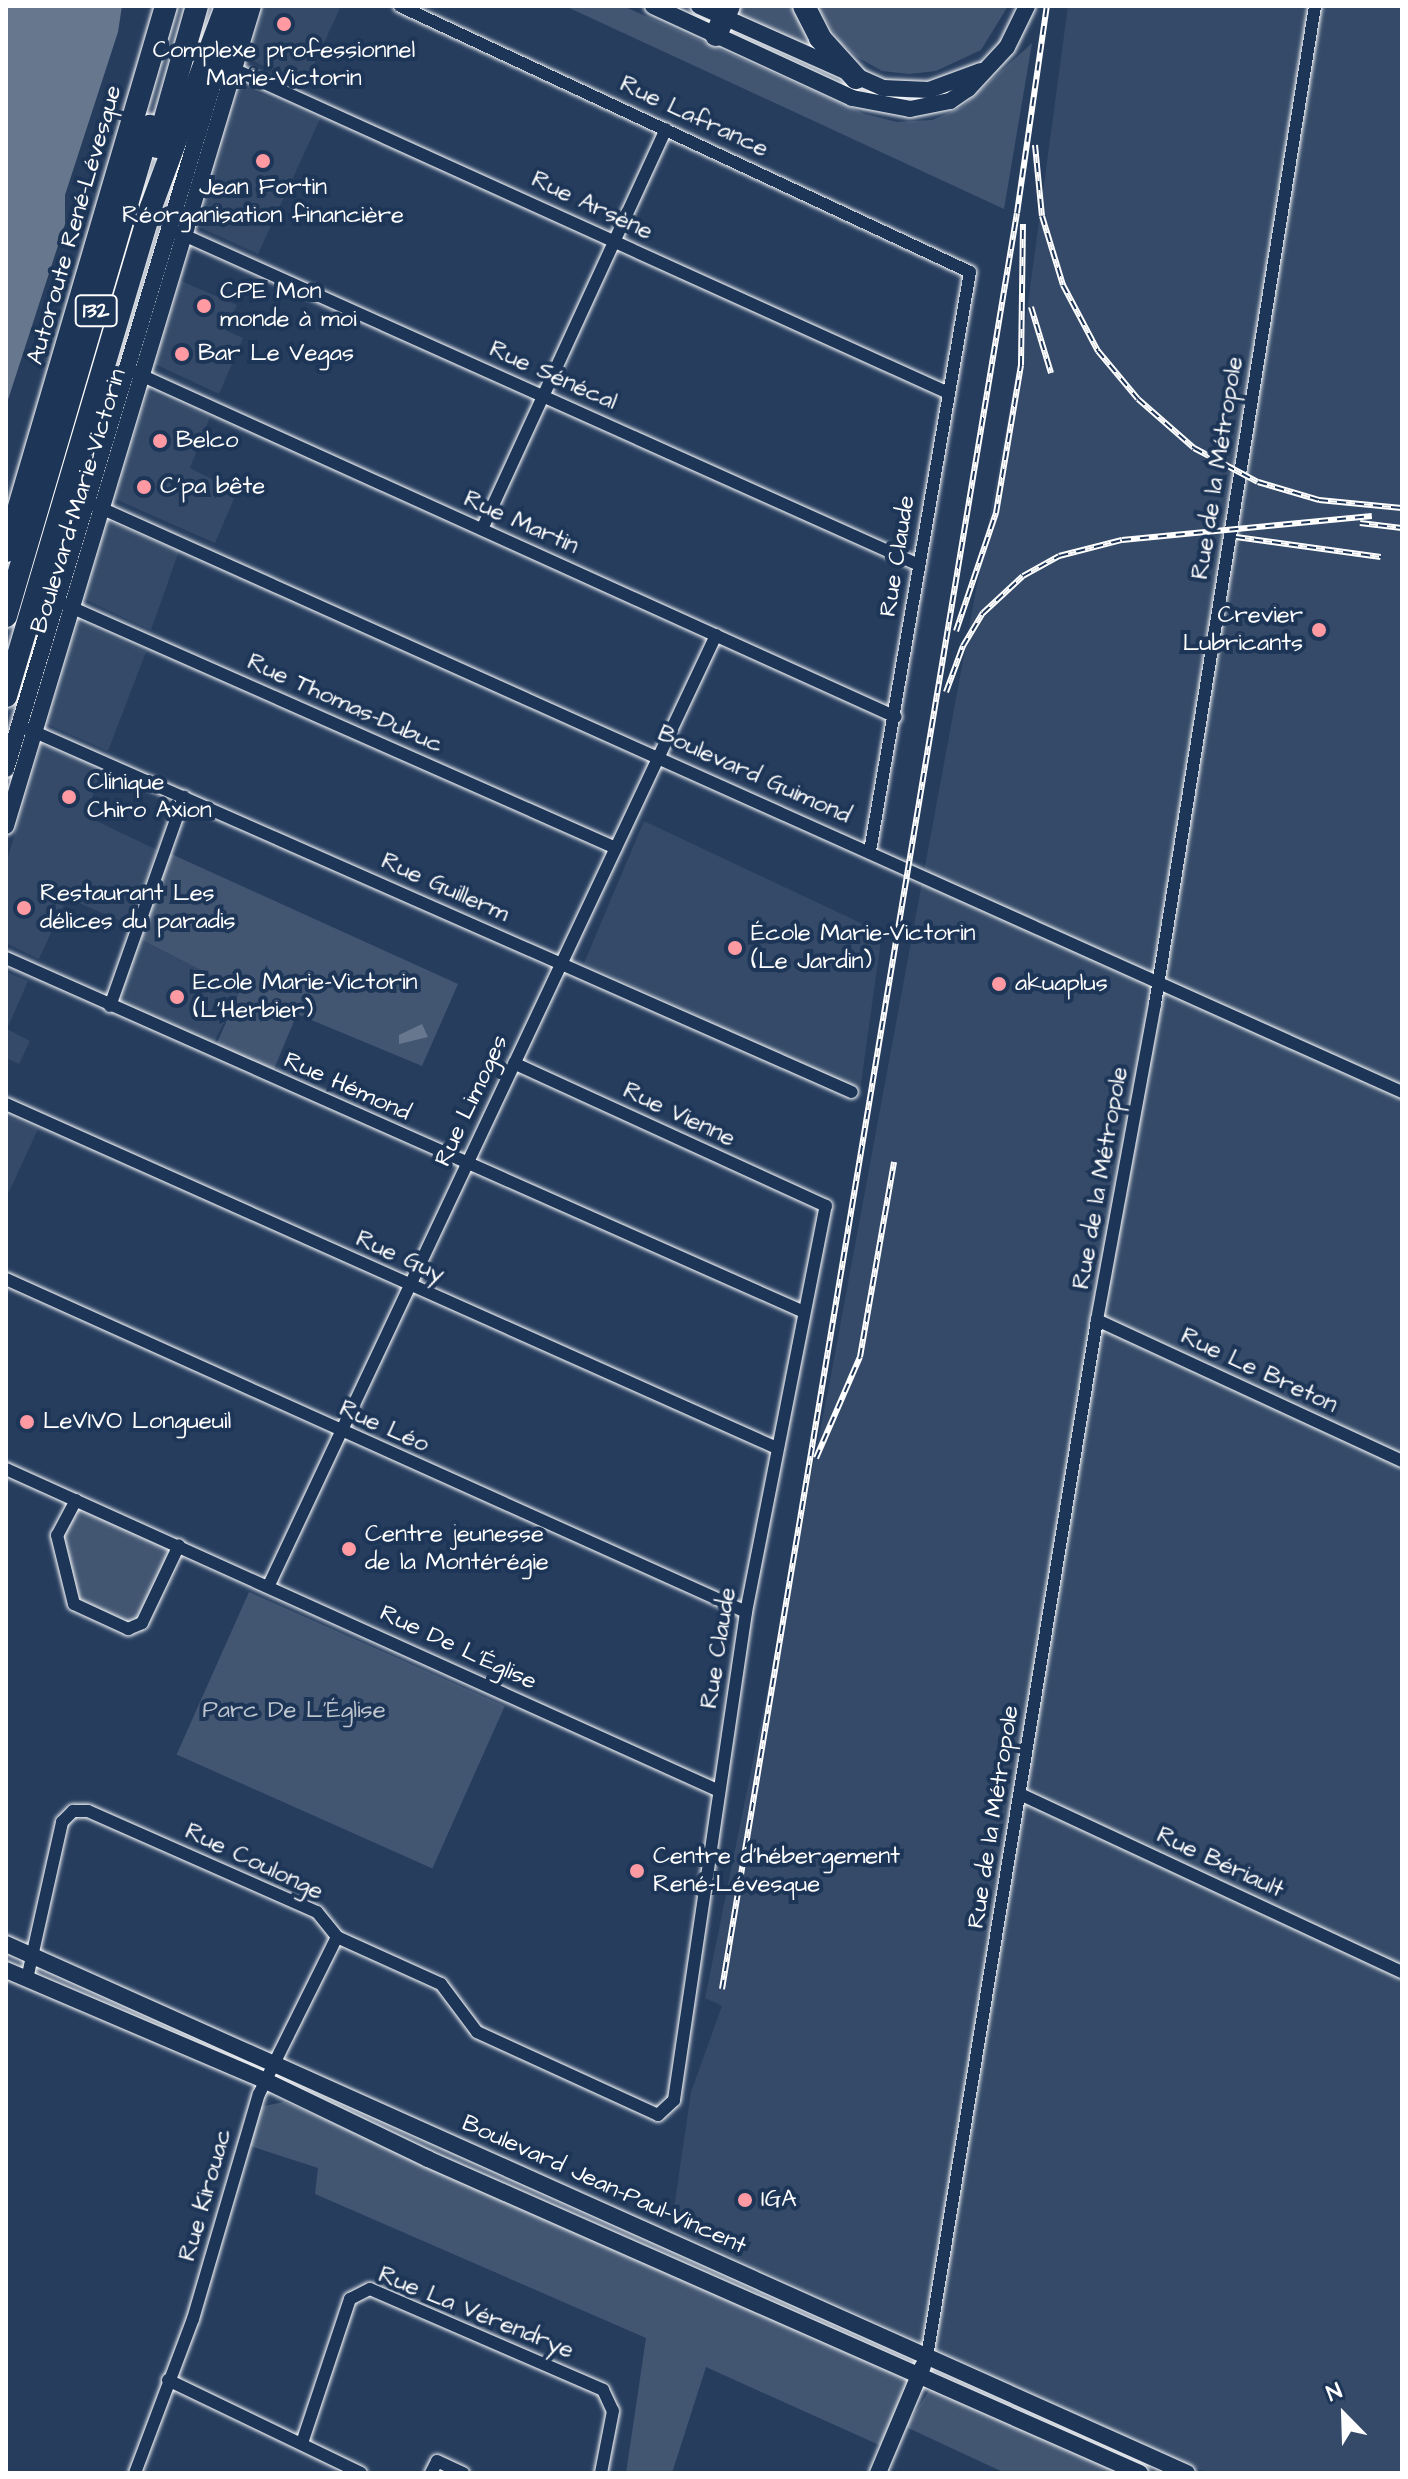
<!DOCTYPE html>
<html>
<head>
<meta charset="utf-8">
<style>
  body { margin:0 }
  #map { position:relative; width:1408px; height:2479px; overflow:hidden; background:#263d5e; font-family:"Architects Daughter",sans-serif }
  div>[style] { position:absolute }
  [style*='--x'] { left:calc(var(--x)*1px); top:calc(var(--y)*1px); width:calc(var(--w)*1px); rotate:calc(var(--a)*1deg) }
  .built>* { inset:0; background:#344a68; transform-origin:0 0 }
  .green>* { inset:0; background:#425672; transform-origin:0 0 }
  .water>* { inset:0; background:#67788e }
  .roads { filter:drop-shadow(0 0 2px #fff) drop-shadow(0 0 2px #fff) }
  .minor>* { height:12px; margin:-6px; padding:0 6px; transform-origin:6px; border-radius:6px; background:#1d3557 }
  .tertiary>* { height:16px; margin:-8px; padding:0 8px; transform-origin:8px; border-radius:8px; background:#1d3557 }
  .motorway>* { height:22px; margin:-11px; padding:0 11px; transform-origin:11px; border-radius:11px; background:#1d3557 }
  .rail>* { height:6px; margin-top:-3px; transform-origin:0; background:repeating-linear-gradient(90deg,#1d3557 0 9px,#fff 0 18px); box-sizing:border-box; border-block:2px solid #fff }
  .dots>* { width:22px; height:22px; translate:-50% -50%; box-sizing:border-box; border:4px solid #1d3557; border-radius:50% }
  span { translate:-50% -50%; white-space:nowrap; text-align:center; line-height:1.15; -webkit-text-stroke:8px #1d3557; paint-order:stroke }
  .shield-label span { padding:2px 6px; background:#1d3557; border:2px solid; border-radius:6px; -webkit-text-stroke-width:0 }
  .shield-label { font-size:22px; color:#fff; font-weight:700 }
  .poi-label { font-size:24px; color:#fff }
  .left { translate:0 -50%; text-align:left }
  .right { translate:-100% -50%; text-align:right }
  .street-label { font-size:24px; color:#fff }
  .park-label { font-size:24px; color:#bdc4ce }
  .frame { position:absolute; inset:0; border:8px solid #fff; pointer-events:none }
  .north { position:absolute; left:1304px; top:2375px; width:80px; height:80px; -webkit-text-stroke:6px #1d3557; paint-order:stroke; rotate:337deg; font-size:22px; font-weight:700; line-height:32px; text-align:center; color:#fff }
  .north::after { content:''; display:block; margin:auto; width:28px; height:36px; background:#fff; clip-path:polygon(50% 0,100% 100%,50% 72%,0 100%) }
</style>
</head>
<body>
<div id="map">
  <div class="built">
    <i style="clip-path:polygon(266px 6px,341px 6px,304px 86px,247px 58px)"></i>
    <i style="clip-path:polygon(1068px 6px,1402px 6px,1402px 2473px,1208px 2473px,671px 2229px,691px 2092px,722px 2006px,705px 1998px,829px 1386px,1025px 325px)"></i>
    <i style="clip-path:polygon(242px 86px,320px 119px,258px 254px,199px 227px,199px 222px)"></i>
    <i style="clip-path:polygon(181px 281px,237px 305px,225px 330px,243px 338px,219px 394px,155px 364px)"></i>
    <i style="clip-path:polygon(148px 391px,210px 417px,190px 468px,237px 492px,215px 543px,115px 499px)"></i>
    <i style="clip-path:polygon(108px 521px,179px 551px,151px 630px,84px 599px)"></i>
    <i style="clip-path:polygon(78px 622px,146px 652px,108px 751px,47px 724px)"></i>
    <i style="clip-path:polygon(41px 744px,102px 768px,86px 816px,157px 850px,128px 924px,67px 898px,39px 959px,6px 943px,6px 864px)"></i>
    <i style="clip-path:polygon(644px 821px,882px 933px,860px 1091px,584px 963px)"></i>
    <i style="left:138px;top:938px;width:115px;height:71px;rotate:27deg"></i>
    <i style="clip-path:polygon(6px 972px,28px 981px,7px 1029px,30px 1041px,19px 1064px,6px 1058px)"></i>
    <i style="clip-path:polygon(6px 1116px,38px 1129px,9px 1192px,6px 1190px)"></i>
  </div>
  <div class="green">
    <i style="clip-path:polygon(565px 6px,623px 6px,865px 114px,897px 122px,932px 120px,962px 107px,1032px 43px,1004px 209px)"></i>
    <i style="clip-path:polygon(736px 6px,795px 6px,815px 48px,739px 17px)"></i>
    <i style="clip-path:polygon(817px 6px,1008px 6px,981px 50px,936px 71px,909px 74px,882px 71px,857px 57px,840px 42px)"></i>
    <i style="clip-path:polygon(169px 853px,458px 984px,422px 1066px,297px 1014px,271px 1076px,214px 1050px,240px 990px,138px 938px)"></i>
    <i style="clip-path:polygon(76px 1500px,179px 1545px,142px 1623px,128px 1629px,74px 1604px,57px 1535px)"></i>
    <i style="left:249px;top:1592px;width:280px;height:178px;rotate:24deg"></i>
    <i style="clip-path:polygon(284px 2102px,920px 2374px,888px 2449px,706px 2367px,672px 2473px,626px 2473px,646px 2338px,315px 2194px,318px 2168px,247px 2145px,259px 2107px)"></i>
    <i style="clip-path:polygon(933px 2384px,1126px 2473px,1005px 2473px,906px 2427px)"></i>
  </div>
  <div class="water">
    <i style="clip-path:polygon(6px 6px,122px 6px,118px 32px,65px 195px,65px 224px,6px 406px)"></i>
    <i style="clip-path:polygon(422px 1024px,428px 1037px,399px 1044px,399px 1035px)"></i>
  </div>
  <div class="roads">
    <div class="minor">
      <i style="--x:400;--y:6;--w:629;--a:25.02"></i>
      <i style="--x:970;--y:272;--w:588;--a:99.8"></i>
      <i style="--x:227;--y:66;--w:789;--a:24.39"></i>
      <i style="--x:177;--y:232;--w:813;--a:24.17"></i>
      <i style="--x:134;--y:372;--w:836;--a:24.36"></i>
      <i style="--x:94;--y:505;--w:1434;--a:24.17"></i>
      <i style="--x:482;--y:529;--w:440;--a:-65.3"></i>
      <i style="--x:66;--y:605;--w:601;--a:23.84"></i>
      <i style="--x:28;--y:729;--w:900;--a:23.78"></i>
      <i style="--x:6;--y:958;--w:873;--a:23.92"></i>
      <i style="--x:110;--y:1006;--w:222;--a:-70.5"></i>
      <i style="--x:6;--y:1104;--w:844;--a:24.05"></i>
      <i style="--x:6;--y:1279;--w:811;--a:24.23"></i>
      <i style="--x:1097;--y:1320;--w:336;--a:24.8"></i>
      <i style="--x:6;--y:1469;--w:782;--a:24.3"></i>
      <i style="--x:76;--y:1500;--w:40;--a:118"></i>
      <i style="--x:57;--y:1535;--w:71;--a:76.2"></i>
      <i style="--x:74;--y:1604;--w:60;--a:24.8"></i>
      <i style="--x:128;--y:1629;--w:15;--a:-23"></i>
      <i style="--x:142;--y:1623;--w:86;--a:-64.6"></i>
      <i style="--x:269;--y:1585;--w:1050;--a:-64.8"></i>
      <i style="--x:1020;--y:1794;--w:421;--a:25"></i>
      <i style="--x:27;--y:1979;--w:161;--a:-77.4"></i>
      <i style="--x:62;--y:1822;--w:16;--a:-45"></i>
      <i style="--x:73;--y:1811;--w:15;--a:0"></i>
      <i style="--x:88;--y:1811;--w:250;--a:23.8"></i>
      <i style="--x:317;--y:1912;--w:32;--a:51"></i>
      <i style="--x:337;--y:1937;--w:114;--a:24.3"></i>
      <i style="--x:441;--y:1984;--w:60;--a:53.1"></i>
      <i style="--x:477;--y:2032;--w:199;--a:24.6"></i>
      <i style="--x:658;--y:2115;--w:22;--a:-43"></i>
      <i style="--x:674;--y:2100;--w:493;--a:-81.6"></i>
      <i style="--x:746;--y:1612;--w:414;--a:-78.9"></i>
      <i style="--x:826;--y:1206;--w:343;--a:-155.4"></i>
      <i style="--x:927;--y:2357;--w:1051;--a:-80.69"></i>
      <i style="--x:1097;--y:1320;--w:321;--a:-79.6"></i>
      <i style="--x:1155;--y:1004;--w:1011;--a:-80.89"></i>
      <i style="--x:168;--y:2380;--w:214;--a:25.7"></i>
      <i style="--x:302;--y:2443;--w:152;--a:-71.6"></i>
      <i style="--x:350;--y:2299;--w:22;--a:-27"></i>
      <i style="--x:370;--y:2289;--w:254;--a:23.4"></i>
      <i style="--x:603;--y:2390;--w:23;--a:65"></i>
      <i style="--x:613;--y:2411;--w:63;--a:101"></i>
      <i style="--x:135;--y:2473;--w:165;--a:-69.4"></i>
      <i style="--x:193;--y:2319;--w:234;--a:-73.7"></i>
      <i style="--x:259;--y:2094;--w:175;--a:-63.6"></i>
      <i style="--x:431;--y:2473;--w:13;--a:-63"></i>
      <i style="--x:437;--y:2461;--w:29;--a:25"></i>
    </div>
    <div class="tertiary">
      <i style="--x:653;--y:6;--w:219;--a:24.8"></i>
      <i style="--x:852;--y:98;--w:59;--a:10.7"></i>
      <i style="--x:910;--y:109;--w:41;--a:-11.3"></i>
      <i style="--x:950;--y:101;--w:22;--a:-34"></i>
      <i style="--x:968;--y:89;--w:57;--a:-47.1"></i>
      <i style="--x:1007;--y:47;--w:46;--a:-64"></i>
      <i style="--x:699;--y:6;--w:201;--a:24"></i>
      <i style="--x:883;--y:88;--w:46;--a:2.5"></i>
      <i style="--x:929;--y:90;--w:55;--a:-20.1"></i>
      <i style="--x:6;--y:769;--w:720;--a:-73.2"></i>
      <i style="--x:214;--y:80;--w:80;--a:-67.3"></i>
      <i style="--x:6;--y:826;--w:856;--a:-73.24"></i>
      <i style="--x:6;--y:1944;--w:1294;--a:24.13"></i>
      <i style="--x:6;--y:1970;--w:283;--a:23.1"></i>
      <i style="--x:266;--y:2081;--w:180;--a:25.7"></i>
      <i style="--x:428;--y:2159;--w:778;--a:23.8"></i>
      <i style="--x:878;--y:2473;--w:116;--a:-67.2"></i>
    </div>
    <div class="motorway">
      <i style="--x:804;--y:6;--w:36;--a:63"></i>
      <i style="--x:820;--y:38;--w:54;--a:48"></i>
      <i style="--x:716;--y:35;--w:32;--a:-66"></i>
      <i style="--x:157;--y:147;--w:147;--a:-74.2"></i>
      <i style="--x:6;--y:551;--w:568;--a:-73.64"></i>
      <i style="--x:6;--y:616;--w:511;--a:-73.62"></i>
      <i style="--x:6;--y:696;--w:510;--a:-73.48"></i>
      <i style="--x:151;--y:207;--w:215;--a:-69.5"></i>
    </div>
  </div>
  <div class="rail">
    <i style="--x:1035;--y:145;--w:71;--a:84.4"></i>
    <i style="--x:1042;--y:216;--w:72;--a:73.1"></i>
    <i style="--x:1063;--y:285;--w:75;--a:62.1"></i>
    <i style="--x:1098;--y:351;--w:62;--a:50.2"></i>
    <i style="--x:1138;--y:399;--w:74;--a:41.2"></i>
    <i style="--x:1194;--y:448;--w:72;--a:28"></i>
    <i style="--x:1258;--y:482;--w:64;--a:16.4"></i>
    <i style="--x:1319;--y:500;--w:83;--a:5.5"></i>
    <i style="--x:1031;--y:307;--w:69;--a:73.1"></i>
    <i style="--x:1360;--y:523;--w:42;--a:6.8"></i>
    <i style="--x:1236;--y:537;--w:146;--a:7.9"></i>
    <i style="--x:956;--y:631;--w:125;--a:-71.3"></i>
    <i style="--x:996;--y:513;--w:150;--a:-80.4"></i>
    <i style="--x:1021;--y:365;--w:141;--a:-89.2"></i>
    <i style="--x:946;--y:692;--w:49;--a:-69.7"></i>
    <i style="--x:963;--y:646;--w:39;--a:-59"></i>
    <i style="--x:983;--y:613;--w:54;--a:-42.8"></i>
    <i style="--x:1023;--y:576;--w:41;--a:-29.1"></i>
    <i style="--x:1059;--y:556;--w:65;--a:-14.3"></i>
    <i style="--x:1122;--y:540;--w:251;--a:-5.5"></i>
    <i style="--x:816;--y:1458;--w:110;--a:-66.5"></i>
    <i style="--x:860;--y:1357;--w:198;--a:-80.1"></i>
    <i style="--x:722;--y:1989;--w:1800;--a:-80.57"></i>
    <i style="--x:1017;--y:213;--w:209;--a:-81.8"></i>
  </div>
  <div class="dots">
    <i style="left:284px;top:24px;background:#ff9aa2"></i>
    <i style="left:263px;top:161px;background:#ff9aa2"></i>
    <i style="left:204px;top:306px;background:#ff9aa2"></i>
    <i style="left:182px;top:354px;background:#ff9aa2"></i>
    <i style="left:160px;top:441px;background:#ff9aa2"></i>
    <i style="left:144px;top:487px;background:#ff9aa2"></i>
    <i style="left:1319px;top:630px;background:#ff9aa2"></i>
    <i style="left:69px;top:797px;background:#ff9aa2"></i>
    <i style="left:24px;top:908px;background:#ff9aa2"></i>
    <i style="left:735px;top:948px;background:#ff9aa2"></i>
    <i style="left:999px;top:984px;background:#ff9aa2"></i>
    <i style="left:177px;top:997px;background:#ff9aa2"></i>
    <i style="left:27px;top:1422px;background:#ff9aa2"></i>
    <i style="left:349px;top:1549px;background:#ff9aa2"></i>
    <i style="left:637px;top:1871px;background:#ff9aa2"></i>
    <i style="left:745px;top:2200px;background:#ff9aa2"></i>
  </div>
  <div class="shield-label">
    <span style="left:96px;top:311px">132</span>
  </div>
  <div class="poi-label">
    <span style="left:284px;top:65px">Complexe professionnel<br>Marie-Victorin</span>
    <span style="left:263px;top:202px">Jean Fortin<br>Réorganisation financière</span>
    <span class="left" style="left:220px;top:306px">CPE Mon<br>monde à moi</span>
    <span class="left" style="left:198px;top:354px">Bar Le Vegas</span>
    <span class="left" style="left:176px;top:441px">Belco</span>
    <span class="left" style="left:160px;top:487px">C'pa bête</span>
    <span class="right" style="left:1303px;top:630px">Crevier<br>Lubricants</span>
    <span class="left" style="left:87px;top:797px">Clinique<br>Chiro Axion</span>
    <span class="left" style="left:40px;top:908px">Restaurant Les<br>délices du paradis</span>
    <span class="left" style="left:751px;top:948px">École Marie-Victorin<br>(Le Jardin)</span>
    <span class="left" style="left:193px;top:997px">Ecole Marie-Victorin<br>(L'Herbier)</span>
    <span class="left" style="left:1015px;top:984px">akuaplus</span>
    <span class="left" style="left:43px;top:1422px">LeVIVO Longueuil</span>
    <span class="left" style="left:365px;top:1549px">Centre jeunesse<br>de la Montérégie</span>
    <span class="left" style="left:653px;top:1871px">Centre d'hébergement<br>René-Lévesque</span>
    <span class="left" style="left:761px;top:2200px">IGA</span>
  </div>
  <div class="street-label">
    <span style="left:694px;top:117px;rotate:25deg">Rue Lafrance</span>
    <span style="left:592px;top:206px;rotate:25deg">Rue Arsène</span>
    <span style="left:75px;top:225px;rotate:-74deg">Autoroute René-Lévesque</span>
    <span style="left:553px;top:376px;rotate:24deg">Rue Sénécal</span>
    <span style="left:1218px;top:468px;rotate:-81deg">Rue de la Métropole</span>
    <span style="left:79px;top:501px;rotate:-73deg">Boulevard Marie-Victorin</span>
    <span style="left:521px;top:523px;rotate:24deg">Rue Martin</span>
    <span style="left:898px;top:556px;rotate:-81deg">Rue Claude</span>
    <span style="left:345px;top:704px;rotate:24deg">Rue Thomas-Dubuc</span>
    <span style="left:754px;top:775px;rotate:24deg">Boulevard Guimond</span>
    <span style="left:445px;top:888px;rotate:24deg">Rue Guillerm</span>
    <span style="left:347px;top:1087px;rotate:24deg">Rue Hémond</span>
    <span style="left:472px;top:1101px;rotate:-65deg">Rue Limoges</span>
    <span style="left:679px;top:1115px;rotate:25deg">Rue Vienne</span>
    <span style="left:1101px;top:1178px;rotate:-80deg">Rue de la Métropole</span>
    <span style="left:400px;top:1257px;rotate:24deg">Rue Guy</span>
    <span style="left:1259px;top:1371px;rotate:25deg">Rue Le Breton</span>
    <span style="left:384px;top:1427px;rotate:24deg">Rue Léo</span>
    <span style="left:458px;top:1648px;rotate:25deg">Rue De L'Église</span>
    <span style="left:719px;top:1648px;rotate:-81deg">Rue Claude</span>
    <span style="left:994px;top:1817px;rotate:-81deg">Rue de la Métropole</span>
    <span style="left:254px;top:1862px;rotate:25deg">Rue Coulonge</span>
    <span style="left:1220px;top:1863px;rotate:25deg">Rue Bériault</span>
    <span style="left:604px;top:2185px;rotate:24deg">Boulevard Jean-Paul-Vincent</span>
    <span style="left:206px;top:2195px;rotate:-74deg">Rue Kirouac</span>
    <span style="left:476px;top:2313px;rotate:22deg">Rue La Vérendrye</span>
  </div>
  <div class="park-label">
    <span style="left:294px;top:1711px">Parc De L'Église</span>
  </div>
  <div class="frame"></div>
  <div class="north">N</div>
</div>
</body>
</html>
